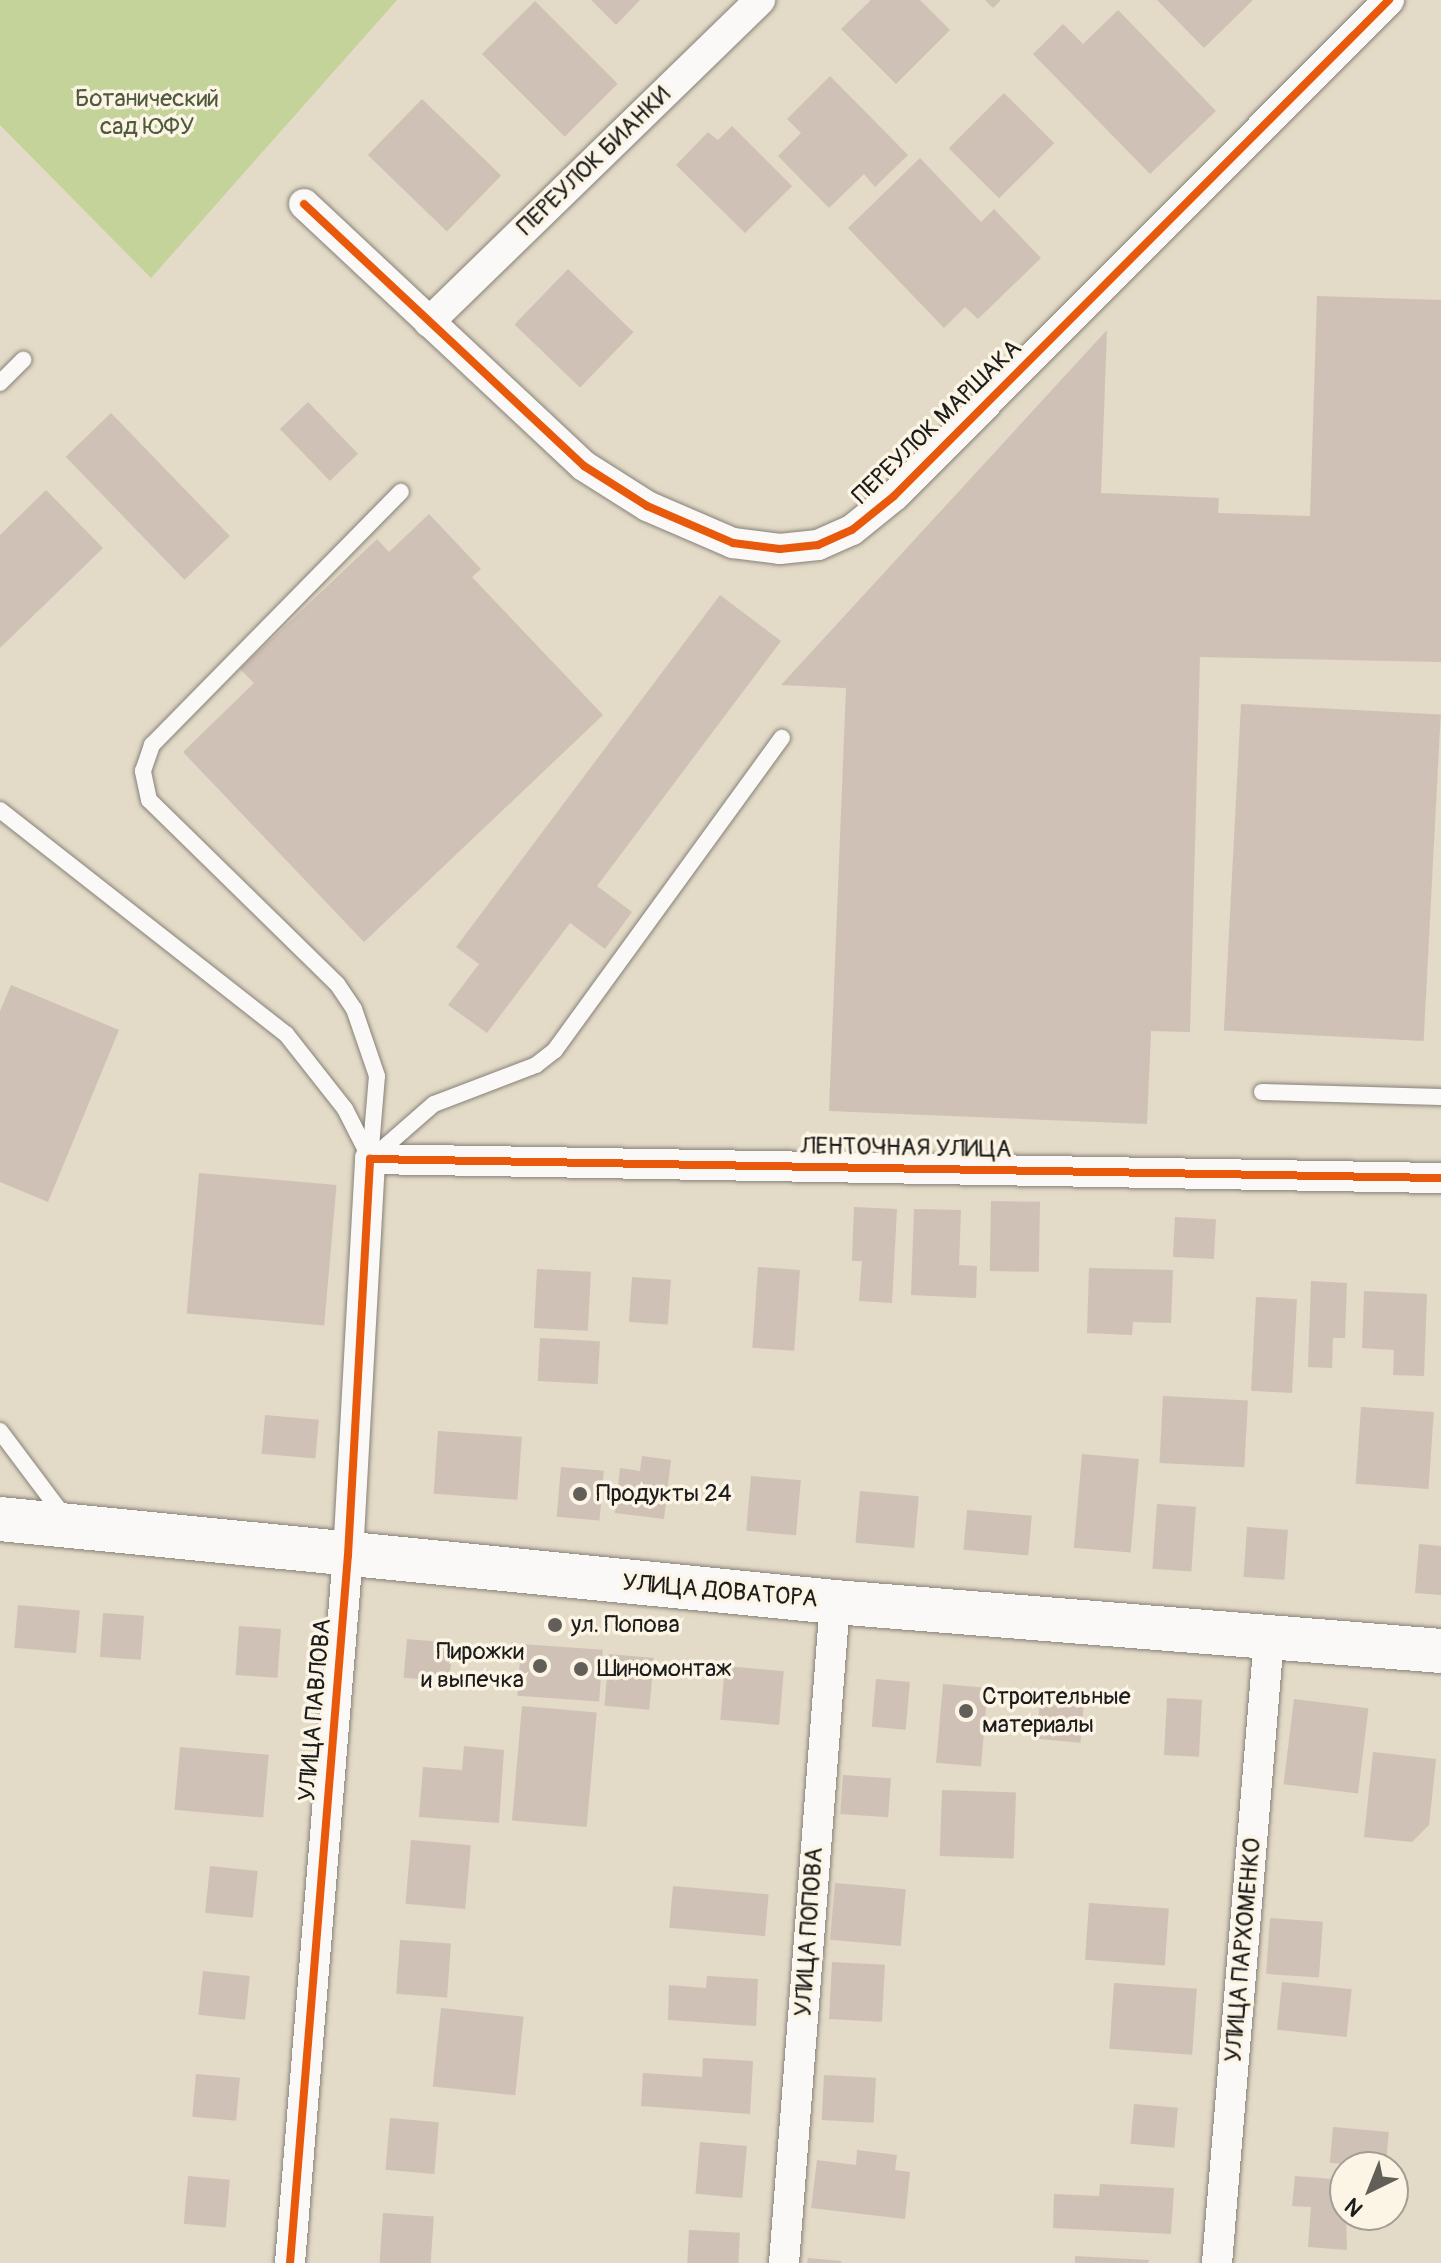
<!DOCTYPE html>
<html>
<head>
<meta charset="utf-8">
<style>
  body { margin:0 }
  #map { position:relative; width:1441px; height:2263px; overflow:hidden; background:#e3dac7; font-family:Pangolin,sans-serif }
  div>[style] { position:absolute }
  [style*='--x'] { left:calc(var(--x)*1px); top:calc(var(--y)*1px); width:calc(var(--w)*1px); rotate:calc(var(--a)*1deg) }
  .green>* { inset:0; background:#c4d39a }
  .building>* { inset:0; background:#d0c1b6; transform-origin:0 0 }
  .roads { filter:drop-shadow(0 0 2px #868178) drop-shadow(0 0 2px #868178) }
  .service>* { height:16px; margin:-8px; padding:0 8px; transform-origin:8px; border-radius:8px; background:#fbf9f7 }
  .minor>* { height:30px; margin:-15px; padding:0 15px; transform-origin:15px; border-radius:15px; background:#fbf9f7 }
  .primary>* { height:44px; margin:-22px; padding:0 22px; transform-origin:22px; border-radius:22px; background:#fbf9f7 }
  .cycleway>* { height:8px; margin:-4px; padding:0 4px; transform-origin:4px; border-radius:4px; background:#e8590c }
  .dots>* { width:22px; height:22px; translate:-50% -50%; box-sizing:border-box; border:4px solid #fcf5e5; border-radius:50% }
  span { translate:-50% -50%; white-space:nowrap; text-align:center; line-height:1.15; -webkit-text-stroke:7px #fcf5e5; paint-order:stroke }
  .park-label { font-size:24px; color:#4e5a3b }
  .street-label { font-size:24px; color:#1c1c1c }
  .poi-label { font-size:24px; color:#1c1c1c }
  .left { translate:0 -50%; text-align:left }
  .right { translate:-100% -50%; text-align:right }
  .north { position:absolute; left:1329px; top:2151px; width:80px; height:80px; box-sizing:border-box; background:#fcf5e5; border:2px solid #a29e95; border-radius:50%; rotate:223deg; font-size:22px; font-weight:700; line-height:32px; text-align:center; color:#1c1c1c }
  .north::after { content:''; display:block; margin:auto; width:28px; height:36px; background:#625e58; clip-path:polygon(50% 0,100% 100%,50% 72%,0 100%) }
</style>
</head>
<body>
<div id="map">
  <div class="green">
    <i style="clip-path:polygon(0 0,397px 0,151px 278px,0 125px)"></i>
  </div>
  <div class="building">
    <i style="clip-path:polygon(591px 0,640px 0,616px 25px)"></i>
    <i style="clip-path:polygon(871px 0,920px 0,950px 30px,896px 84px,841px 29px)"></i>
    <i style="clip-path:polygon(985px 0,1001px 0,993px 8px)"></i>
    <i style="clip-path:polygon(1157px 0,1253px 0,1204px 48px)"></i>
    <i style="left:535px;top:1px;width:117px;height:75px;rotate:45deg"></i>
    <i style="clip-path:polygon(1118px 10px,1216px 111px,1150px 174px,1033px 54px,1063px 24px,1083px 44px)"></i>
    <i style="clip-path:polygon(830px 76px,908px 155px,875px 187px,864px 174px,829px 208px,778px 156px,801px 133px,787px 119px)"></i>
    <i style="left:1004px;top:93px;width:71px;height:78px;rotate:45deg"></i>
    <i style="left:422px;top:99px;width:110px;height:78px;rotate:44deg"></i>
    <i style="clip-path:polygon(732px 126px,792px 186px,745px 233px,676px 165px,708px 132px,718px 140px)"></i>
    <i style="clip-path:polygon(920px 158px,981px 222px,994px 209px,1041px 258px,978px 319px,965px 307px,944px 328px,848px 228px)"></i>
    <i style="left:568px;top:269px;width:91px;height:77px;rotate:44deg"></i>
    <i style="clip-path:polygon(1317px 296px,1441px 300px,1441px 662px,1200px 657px,1190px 1032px,1151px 1031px,1147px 1124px,829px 1111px,846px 688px,781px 685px,1107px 330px,1101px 493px,1219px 498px,1218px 513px,1310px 516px)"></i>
    <i style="left:308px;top:402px;width:72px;height:39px;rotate:46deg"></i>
    <i style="left:111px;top:413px;width:171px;height:63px;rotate:46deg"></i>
    <i style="clip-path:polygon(46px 490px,103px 548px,0 648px,0 535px)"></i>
    <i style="clip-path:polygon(429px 514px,481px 569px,472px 577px,603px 715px,364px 942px,183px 752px,254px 683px,240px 669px,377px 539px,389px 552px)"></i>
    <i style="clip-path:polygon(720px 595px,781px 641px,597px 886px,632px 912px,605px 949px,570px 923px,487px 1033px,448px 1005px,479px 964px,456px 947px)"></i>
    <i style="left:1241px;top:704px;width:200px;height:327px;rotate:3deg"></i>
    <i style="clip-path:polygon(11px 985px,119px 1030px,48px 1202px,0 1182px,0 1011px)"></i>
    <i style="left:199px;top:1173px;width:138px;height:141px;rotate:5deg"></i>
    <i style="left:991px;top:1201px;width:49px;height:70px;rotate:1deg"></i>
    <i style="clip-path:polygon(854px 1207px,897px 1209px,892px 1303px,859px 1301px,862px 1261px,852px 1261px)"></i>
    <i style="clip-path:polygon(914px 1209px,961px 1210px,959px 1265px,977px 1266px,976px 1298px,911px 1295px)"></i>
    <i style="left:1175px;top:1217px;width:41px;height:40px;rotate:3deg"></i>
    <i style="left:758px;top:1267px;width:42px;height:81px;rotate:4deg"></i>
    <i style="clip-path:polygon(1089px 1268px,1173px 1270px,1171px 1323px,1133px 1322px,1132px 1335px,1087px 1333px)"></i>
    <i style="left:537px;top:1269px;width:54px;height:59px;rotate:3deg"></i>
    <i style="left:632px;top:1277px;width:39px;height:45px;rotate:4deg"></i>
    <i style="clip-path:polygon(1311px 1281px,1347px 1283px,1345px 1338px,1333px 1338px,1332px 1368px,1308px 1367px)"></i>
    <i style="clip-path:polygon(1364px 1291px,1427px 1294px,1424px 1376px,1393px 1375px,1394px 1350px,1362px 1348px)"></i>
    <i style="left:1256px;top:1297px;width:41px;height:94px;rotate:3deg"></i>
    <i style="left:540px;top:1338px;width:60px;height:43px;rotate:3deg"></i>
    <i style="left:1163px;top:1396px;width:85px;height:67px;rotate:3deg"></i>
    <i style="left:1361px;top:1407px;width:73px;height:77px;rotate:4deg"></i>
    <i style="left:265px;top:1415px;width:54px;height:39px;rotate:5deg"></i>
    <i style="left:438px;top:1431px;width:84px;height:63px;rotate:4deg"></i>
    <i style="left:1082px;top:1454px;width:57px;height:94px;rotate:5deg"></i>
    <i style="clip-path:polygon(642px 1456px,671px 1460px,664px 1519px,615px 1513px,620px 1468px,640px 1471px)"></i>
    <i style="left:561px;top:1467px;width:43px;height:50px;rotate:5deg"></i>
    <i style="left:751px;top:1476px;width:50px;height:55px;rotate:5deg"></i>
    <i style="left:860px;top:1491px;width:59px;height:52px;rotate:5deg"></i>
    <i style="left:1157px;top:1504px;width:39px;height:65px;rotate:4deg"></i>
    <i style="left:967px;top:1510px;width:65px;height:40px;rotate:5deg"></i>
    <i style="left:1247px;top:1527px;width:41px;height:50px;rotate:4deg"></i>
    <i style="clip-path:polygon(1419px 1544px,1441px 1546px,1441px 1595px,1415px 1593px)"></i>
    <i style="left:18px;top:1605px;width:62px;height:43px;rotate:5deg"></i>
    <i style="left:103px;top:1613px;width:41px;height:44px;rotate:4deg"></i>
    <i style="left:239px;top:1626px;width:42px;height:49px;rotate:4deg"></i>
    <i style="left:407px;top:1639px;width:46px;height:39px;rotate:5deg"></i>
    <i style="left:521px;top:1644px;width:82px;height:52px;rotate:4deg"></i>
    <i style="left:609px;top:1654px;width:45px;height:52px;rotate:5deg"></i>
    <i style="left:725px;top:1666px;width:59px;height:54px;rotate:5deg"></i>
    <i style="left:876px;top:1679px;width:34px;height:48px;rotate:5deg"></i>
    <i style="left:943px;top:1684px;width:45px;height:79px;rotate:5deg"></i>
    <i style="left:1041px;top:1690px;width:44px;height:49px;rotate:5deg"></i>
    <i style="left:1167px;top:1698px;width:35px;height:57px;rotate:3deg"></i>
    <i style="left:1294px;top:1699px;width:75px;height:86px;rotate:7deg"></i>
    <i style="left:522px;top:1706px;width:75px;height:115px;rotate:5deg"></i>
    <i style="clip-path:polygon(464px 1746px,504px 1750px,499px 1823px,419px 1817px,423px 1767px,462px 1770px)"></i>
    <i style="left:180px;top:1747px;width:89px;height:63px;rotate:5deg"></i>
    <i style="clip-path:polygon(1373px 1752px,1436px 1759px,1429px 1825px,1412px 1842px,1364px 1837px)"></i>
    <i style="left:843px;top:1775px;width:48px;height:39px;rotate:4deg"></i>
    <i style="left:942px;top:1790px;width:74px;height:66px;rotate:2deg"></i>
    <i style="left:411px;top:1840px;width:60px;height:64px;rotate:5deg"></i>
    <i style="left:210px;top:1866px;width:48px;height:47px;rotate:6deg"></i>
    <i style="left:835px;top:1883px;width:71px;height:57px;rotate:5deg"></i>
    <i style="left:673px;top:1886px;width:96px;height:42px;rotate:5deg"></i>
    <i style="left:1089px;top:1903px;width:80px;height:57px;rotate:4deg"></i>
    <i style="left:1270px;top:1918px;width:53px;height:56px;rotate:4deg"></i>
    <i style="left:400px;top:1940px;width:51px;height:54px;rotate:4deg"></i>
    <i style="left:832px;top:1962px;width:53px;height:57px;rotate:3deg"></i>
    <i style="left:203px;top:1971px;width:47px;height:44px;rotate:6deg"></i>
    <i style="clip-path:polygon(707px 1976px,758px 1979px,756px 2026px,668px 2020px,669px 1985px,706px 1988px)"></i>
    <i style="left:1282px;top:1982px;width:70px;height:48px;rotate:6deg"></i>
    <i style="left:1114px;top:1983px;width:83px;height:66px;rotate:4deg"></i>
    <i style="left:441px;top:2008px;width:83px;height:79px;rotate:6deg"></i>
    <i style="clip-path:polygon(703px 2058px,753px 2061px,750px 2114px,641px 2106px,643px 2073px,702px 2077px)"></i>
    <i style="left:196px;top:2074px;width:44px;height:43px;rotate:5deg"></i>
    <i style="left:824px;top:2075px;width:52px;height:45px;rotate:3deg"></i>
    <i style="left:1134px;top:2104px;width:44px;height:40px;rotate:5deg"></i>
    <i style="left:390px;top:2118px;width:49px;height:52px;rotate:5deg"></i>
    <i style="left:1333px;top:2127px;width:56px;height:36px;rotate:5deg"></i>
    <i style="left:700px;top:2142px;width:47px;height:52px;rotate:5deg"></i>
    <i style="clip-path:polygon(857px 2150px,897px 2155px,895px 2170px,910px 2172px,905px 2219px,811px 2208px,817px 2160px,856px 2165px)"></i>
    <i style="left:188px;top:2176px;width:42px;height:48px;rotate:5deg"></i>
    <i style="clip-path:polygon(1295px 2176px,1345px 2180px,1347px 2250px,1308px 2247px,1311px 2207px,1292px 2206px)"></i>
    <i style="clip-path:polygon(1100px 2184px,1174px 2188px,1171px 2234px,1053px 2228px,1054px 2194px,1099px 2196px)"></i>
    <i style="left:383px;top:2213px;width:51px;height:50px;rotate:4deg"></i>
    <i style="left:689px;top:2230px;width:51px;height:33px;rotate:3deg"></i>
    <i style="clip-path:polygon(1075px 2256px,1149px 2260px,1148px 2263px,1075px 2263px)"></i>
    <i style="clip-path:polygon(808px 2258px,841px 2261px,841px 2263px,807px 2263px)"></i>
  </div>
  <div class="roads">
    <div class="service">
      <i style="--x:0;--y:383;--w:33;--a:-45"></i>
      <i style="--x:0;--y:810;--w:363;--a:38.1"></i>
      <i style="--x:286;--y:1034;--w:95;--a:51.8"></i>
      <i style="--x:345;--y:1109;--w:55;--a:63"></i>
      <i style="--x:1262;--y:1092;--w:179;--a:1.6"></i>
      <i style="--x:372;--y:1158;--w:82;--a:-41.1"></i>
      <i style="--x:434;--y:1104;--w:109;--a:-20.9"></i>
      <i style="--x:536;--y:1065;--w:24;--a:-38"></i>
      <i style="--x:555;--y:1050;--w:386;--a:-54"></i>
      <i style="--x:370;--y:1159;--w:83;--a:-85.2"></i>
      <i style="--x:377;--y:1076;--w:71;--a:-108.9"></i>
      <i style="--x:354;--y:1009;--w:30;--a:-124"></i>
      <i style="--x:337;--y:984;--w:263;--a:-135.6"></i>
      <i style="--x:149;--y:800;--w:30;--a:-102"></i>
      <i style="--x:143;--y:771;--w:28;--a:-71"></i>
      <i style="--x:152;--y:745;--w:355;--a:-45.5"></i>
      <i style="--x:0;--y:1431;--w:110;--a:53.1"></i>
    </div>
    <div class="minor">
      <i style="--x:304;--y:204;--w:383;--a:43.1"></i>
      <i style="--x:584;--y:466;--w:75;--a:32.4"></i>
      <i style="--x:647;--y:506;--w:94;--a:23.3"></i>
      <i style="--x:733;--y:543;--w:47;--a:7.3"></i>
      <i style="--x:780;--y:549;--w:38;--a:-6"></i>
      <i style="--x:818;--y:545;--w:37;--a:-24"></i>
      <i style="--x:852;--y:530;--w:54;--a:-39"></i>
      <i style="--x:894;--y:496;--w:701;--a:-45.06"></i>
      <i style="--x:429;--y:322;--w:462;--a:-44.2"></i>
      <i style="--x:290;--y:2263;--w:710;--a:-85.32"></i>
      <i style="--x:348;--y:1555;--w:397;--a:-86.8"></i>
      <i style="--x:370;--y:1159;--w:1071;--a:1.02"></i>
      <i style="--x:784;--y:2263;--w:663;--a:-85.59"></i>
      <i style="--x:1217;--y:2263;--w:628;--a:-85.25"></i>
    </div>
    <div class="primary">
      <i style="--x:0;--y:1519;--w:839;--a:5.68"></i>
      <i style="--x:835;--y:1602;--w:608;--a:4.62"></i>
    </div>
  </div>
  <div class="cycleway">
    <i style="--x:304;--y:204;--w:383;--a:43.1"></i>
    <i style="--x:584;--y:466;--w:75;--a:32.4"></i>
    <i style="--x:647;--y:506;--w:94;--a:23.3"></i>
    <i style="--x:733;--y:543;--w:47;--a:7.3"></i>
    <i style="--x:780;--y:549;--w:38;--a:-6"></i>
    <i style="--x:818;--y:545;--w:37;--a:-24"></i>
    <i style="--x:852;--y:530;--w:54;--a:-39"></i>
    <i style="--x:894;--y:496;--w:701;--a:-45.06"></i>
    <i style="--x:290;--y:2263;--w:710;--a:-85.32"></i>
    <i style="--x:348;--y:1555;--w:397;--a:-86.8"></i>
    <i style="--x:370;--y:1159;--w:1071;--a:1.02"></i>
  </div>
  <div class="dots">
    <i style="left:580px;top:1494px;background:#625e58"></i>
    <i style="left:555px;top:1625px;background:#625e58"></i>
    <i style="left:540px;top:1666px;background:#625e58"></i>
    <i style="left:581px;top:1669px;background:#625e58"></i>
    <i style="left:966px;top:1711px;background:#625e58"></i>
  </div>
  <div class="park-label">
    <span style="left:147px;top:113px">Ботанический<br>сад ЮФУ</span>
  </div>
  <div class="street-label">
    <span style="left:594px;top:161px;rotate:-44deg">ПЕРЕУЛОК БИАНКИ</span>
    <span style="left:937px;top:422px;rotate:-44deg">ПЕРЕУЛОК МАРШАКА</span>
    <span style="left:906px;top:1148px;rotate:1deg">ЛЕНТОЧНАЯ УЛИЦА</span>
    <span style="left:720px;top:1591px;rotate:5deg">УЛИЦА ДОВАТОРА</span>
    <span style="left:315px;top:1710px;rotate:-85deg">УЛИЦА ПАВЛОВА</span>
    <span style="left:809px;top:1932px;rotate:-86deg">УЛИЦА ПОПОВА</span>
    <span style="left:1243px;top:1950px;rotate:-85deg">УЛИЦА ПАРХОМЕНКО</span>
  </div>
  <div class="poi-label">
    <span class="left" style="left:596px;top:1494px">Продукты 24</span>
    <span class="left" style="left:571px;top:1625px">ул. Попова</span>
    <span class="right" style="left:524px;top:1666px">Пирожки<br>и выпечка</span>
    <span class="left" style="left:597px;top:1669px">Шиномонтаж</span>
    <span class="left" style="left:982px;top:1711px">Строительные<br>материалы</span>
  </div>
  <div class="north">N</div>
</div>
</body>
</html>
